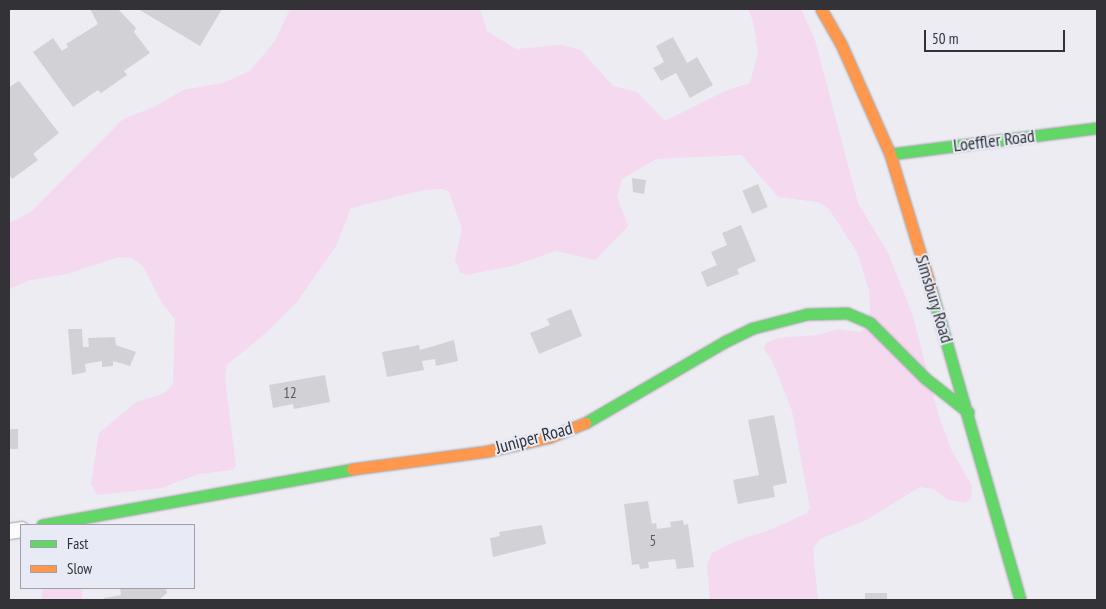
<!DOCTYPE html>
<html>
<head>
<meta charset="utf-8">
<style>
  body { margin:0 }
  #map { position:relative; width:1106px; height:609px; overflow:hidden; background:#ececf2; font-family:"PT Sans Narrow",sans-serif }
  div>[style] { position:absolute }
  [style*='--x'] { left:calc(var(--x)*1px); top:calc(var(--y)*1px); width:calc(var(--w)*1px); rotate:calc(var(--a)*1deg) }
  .green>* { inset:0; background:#f4d9ef; transform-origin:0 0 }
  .building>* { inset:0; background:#d2d2d6; transform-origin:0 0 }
  .roads { filter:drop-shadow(0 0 1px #a2a2a7) drop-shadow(0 0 1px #a2a2a7) }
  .street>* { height:15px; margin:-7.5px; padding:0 7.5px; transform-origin:7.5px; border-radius:7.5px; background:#fcfcfd }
  .fast>* { height:11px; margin:-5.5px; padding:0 5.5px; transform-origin:5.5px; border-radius:5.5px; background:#63d668 }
  .slow>* { height:11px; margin:-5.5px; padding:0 5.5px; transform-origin:5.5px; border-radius:5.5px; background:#ff974d }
  span { translate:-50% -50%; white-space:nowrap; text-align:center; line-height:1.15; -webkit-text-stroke:4px #e8eaf6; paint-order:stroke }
  .number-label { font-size:15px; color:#5a5a5f }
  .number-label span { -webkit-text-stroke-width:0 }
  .street-label { font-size:18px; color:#323237 }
  .frame { position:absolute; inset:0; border:10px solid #323237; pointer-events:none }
  .legend { position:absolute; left:20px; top:524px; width:175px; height:65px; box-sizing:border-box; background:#e8eaf6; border:1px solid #9fa0aa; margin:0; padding:6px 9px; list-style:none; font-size:15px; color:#323237 }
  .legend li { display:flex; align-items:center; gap:10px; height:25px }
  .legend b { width:25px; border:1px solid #9fa0aa }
  .scale { position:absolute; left:924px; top:30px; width:141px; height:22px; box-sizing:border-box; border:2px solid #323237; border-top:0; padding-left:6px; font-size:15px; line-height:18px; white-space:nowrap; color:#323237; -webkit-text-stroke:4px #e8eaf6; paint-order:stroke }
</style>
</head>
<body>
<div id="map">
  <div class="green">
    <i style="clip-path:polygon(290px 9px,480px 9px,487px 31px,516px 49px,562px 45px,581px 50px,613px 86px,637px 92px,665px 121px,725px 91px,750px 83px,758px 52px,753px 21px,748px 9px,801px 9px,815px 40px,858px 203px,889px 255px,913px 316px,938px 414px,952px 451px,972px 486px,971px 499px,966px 503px,948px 500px,933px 489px,920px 487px,866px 520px,820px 539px,813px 549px,818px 600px,710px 600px,707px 565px,712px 553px,736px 541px,773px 529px,807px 513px,810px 508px,792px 411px,772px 360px,764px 349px,766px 343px,778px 338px,819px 335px,837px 329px,861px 332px,869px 322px,870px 309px,869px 290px,857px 252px,829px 209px,818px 202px,778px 197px,742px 155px,656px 159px,622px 179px,617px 197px,628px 226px,595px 260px,556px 251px,512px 266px,466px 275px,460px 272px,455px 260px,462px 229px,449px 192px,443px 189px,423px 190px,351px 208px,336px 246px,297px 302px,268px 331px,227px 365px,225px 378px,236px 466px,232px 470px,199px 474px,161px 488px,97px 495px,91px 484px,99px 433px,135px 403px,165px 393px,173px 384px,175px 319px,162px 303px,143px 266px,132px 258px,119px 257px,66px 274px,31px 280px,9px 289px,9px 223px,30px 213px,123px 119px,154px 107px,183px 90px,223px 83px,250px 71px,275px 41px)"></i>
    <i style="left:42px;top:588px;width:40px;height:12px"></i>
  </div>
  <div class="building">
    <i style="clip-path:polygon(90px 9px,118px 9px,136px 28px,134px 32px,150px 53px,124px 71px,127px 75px,101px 93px,98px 90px,73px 107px,33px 52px,53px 38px,62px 51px,68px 47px,66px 44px,98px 24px)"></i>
    <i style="clip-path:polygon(138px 9px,222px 9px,200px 46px)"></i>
    <i style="clip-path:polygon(673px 37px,687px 63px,697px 57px,713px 85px,690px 98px,676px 73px,661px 81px,653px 68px,664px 62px,656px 46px)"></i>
    <i style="clip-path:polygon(19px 81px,59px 133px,33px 154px,38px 160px,12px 179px,9px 174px,9px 87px)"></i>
    <i style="clip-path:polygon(632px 178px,646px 180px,644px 194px,633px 192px)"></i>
    <i style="left:758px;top:184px;width:25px;height:17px;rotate:67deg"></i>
    <i style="clip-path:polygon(741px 225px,756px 261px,737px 269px,739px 274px,707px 287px,701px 272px,717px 265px,711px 252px,727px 245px,722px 233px)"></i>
    <i style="clip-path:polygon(571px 309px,582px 336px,539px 354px,530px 333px,550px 325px,547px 319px)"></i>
    <i style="clip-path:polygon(68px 329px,82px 329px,83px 347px,89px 347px,88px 338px,115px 337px,116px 345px,136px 352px,130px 366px,113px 361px,113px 366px,102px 367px,102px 361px,85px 364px,86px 372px,72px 375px)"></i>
    <i style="clip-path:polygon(454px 340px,458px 361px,436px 366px,435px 359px,422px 361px,424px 370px,387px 377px,382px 352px,419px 345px,420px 350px)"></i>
    <i style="clip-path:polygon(325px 375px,330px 402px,294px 409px,293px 404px,273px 408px,269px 385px)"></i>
    <i style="clip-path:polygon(774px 415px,787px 483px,773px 486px,775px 497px,738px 504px,733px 480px,759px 475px,748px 420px)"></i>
    <i style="left:9px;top:429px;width:9px;height:20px"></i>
    <i style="clip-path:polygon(648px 501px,652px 524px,656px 523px,657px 529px,671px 527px,670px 522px,683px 520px,684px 525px,688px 524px,694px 567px,677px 569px,675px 559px,648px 562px,649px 568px,640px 569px,639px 564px,632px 565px,624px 504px)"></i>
    <i style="clip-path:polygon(542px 525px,546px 544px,493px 557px,490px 538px,500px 536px,499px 532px)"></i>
    <i style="clip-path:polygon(120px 588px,166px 588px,167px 593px,159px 600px,104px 600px,104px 598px,121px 595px)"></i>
    <i style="left:865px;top:593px;width:22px;height:7px"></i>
  </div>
  <div class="roads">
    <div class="street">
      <i style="--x:9;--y:531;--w:12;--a:-9"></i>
    </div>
    <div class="fast">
      <i style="--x:890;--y:154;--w:209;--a:-7.2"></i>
      <i style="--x:931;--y:289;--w:323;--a:74"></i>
      <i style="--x:585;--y:423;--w:161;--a:-30.2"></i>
      <i style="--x:724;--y:342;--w:32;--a:-26"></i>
      <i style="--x:753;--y:328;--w:56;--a:-14.5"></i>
      <i style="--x:807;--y:314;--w:40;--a:-1.4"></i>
      <i style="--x:847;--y:313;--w:25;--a:23"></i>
      <i style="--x:870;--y:323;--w:78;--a:45"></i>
      <i style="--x:925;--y:378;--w:55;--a:38.3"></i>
      <i style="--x:42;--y:525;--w:315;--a:-10.2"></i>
    </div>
    <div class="slow">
      <i style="--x:821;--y:9;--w:40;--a:60.3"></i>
      <i style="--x:841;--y:44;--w:120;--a:66"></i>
      <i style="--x:890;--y:154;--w:141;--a:73.1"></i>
      <i style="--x:352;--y:469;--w:137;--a:-7.5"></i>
      <i style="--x:488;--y:451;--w:64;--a:-12.7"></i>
      <i style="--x:550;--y:437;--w:38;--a:-22"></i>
    </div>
  </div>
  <div class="number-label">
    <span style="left:290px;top:393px">12</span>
    <span style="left:653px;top:541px">5</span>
  </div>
  <div class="street-label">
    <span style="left:994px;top:141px;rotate:-7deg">Loeffler Road</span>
    <span style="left:934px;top:299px;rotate:73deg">Simsbury Road</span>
    <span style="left:534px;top:438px;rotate:-15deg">Juniper Road</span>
  </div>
  <div class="frame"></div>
  <ul class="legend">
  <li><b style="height:6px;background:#63d668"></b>Fast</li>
  <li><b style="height:6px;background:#ff974d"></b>Slow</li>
  </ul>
  <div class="scale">50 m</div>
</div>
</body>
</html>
